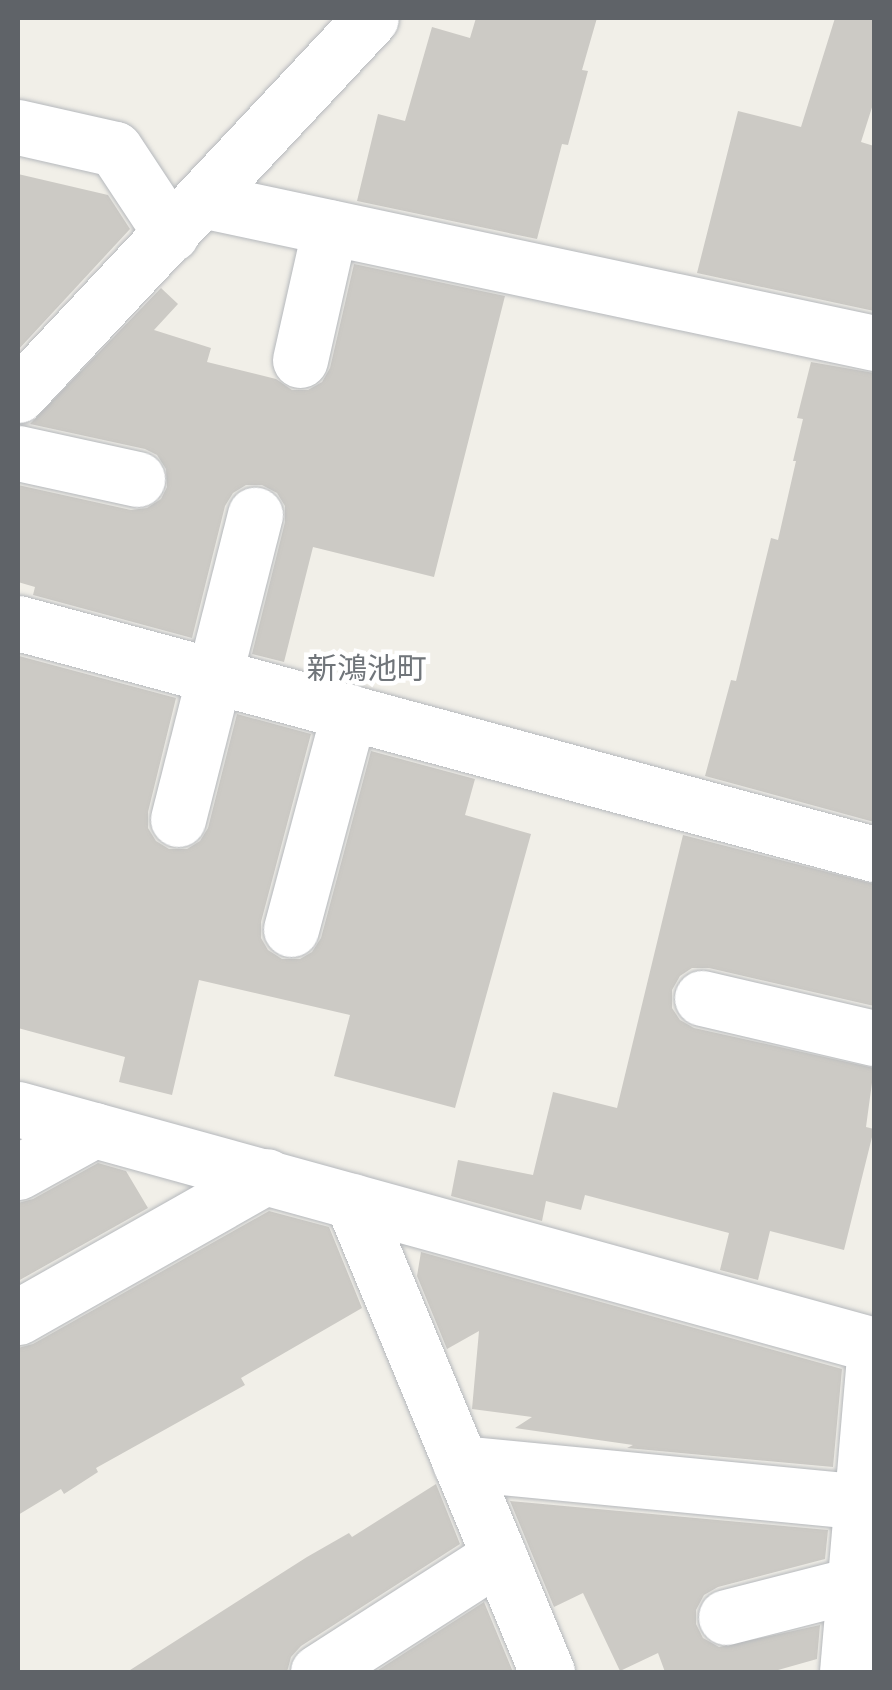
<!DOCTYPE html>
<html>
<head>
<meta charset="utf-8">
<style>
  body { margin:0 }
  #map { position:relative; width:892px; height:1690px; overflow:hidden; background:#f1efe8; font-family:Karla,"Noto Sans JP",sans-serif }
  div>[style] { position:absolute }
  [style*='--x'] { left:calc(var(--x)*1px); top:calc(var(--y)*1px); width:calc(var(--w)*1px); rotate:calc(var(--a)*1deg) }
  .building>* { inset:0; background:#cccac5 }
  .roads { filter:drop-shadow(0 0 2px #b5b8bc) drop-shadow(0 0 2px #b5b8bc) }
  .minor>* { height:55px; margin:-27.5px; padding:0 27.5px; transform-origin:27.5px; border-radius:27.5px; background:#fff }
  span { translate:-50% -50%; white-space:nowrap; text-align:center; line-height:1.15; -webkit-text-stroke:9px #fff; paint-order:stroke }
  .neighbourhood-label { font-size:30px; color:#70757a }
  .frame { position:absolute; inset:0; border:20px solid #5f6368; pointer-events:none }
</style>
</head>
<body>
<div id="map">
  <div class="building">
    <i style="clip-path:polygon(476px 18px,597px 18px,582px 70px,588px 71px,568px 145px,562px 144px,537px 239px,357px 201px,378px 114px,405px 121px,432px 27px,470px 38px)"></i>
    <i style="clip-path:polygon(835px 18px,874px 18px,874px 101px,861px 142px,874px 146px,874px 311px,697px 273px,738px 111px,801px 127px)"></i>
    <i style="clip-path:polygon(18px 174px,108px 195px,130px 229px,18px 350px)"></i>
    <i style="clip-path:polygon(354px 264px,505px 296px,434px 577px,313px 547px,284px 662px,252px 654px,285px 522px,285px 506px,277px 493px,262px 485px,246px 485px,233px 493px,225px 506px,192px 638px,33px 595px,35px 587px,18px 582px,18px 485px,131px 510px,147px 508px,161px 499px,167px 487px,166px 469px,157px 455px,145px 449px,30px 424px,161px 288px,178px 304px,154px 330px,211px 348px,207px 362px,276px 379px,292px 390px,308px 390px,322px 382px,330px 368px)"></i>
    <i style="clip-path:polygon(811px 362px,874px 373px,874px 822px,705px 776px,731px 680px,736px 681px,771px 538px,778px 540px,796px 461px,793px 461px,803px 419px,797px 418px)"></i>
    <i style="clip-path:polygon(19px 656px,176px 698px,148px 812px,148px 828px,156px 841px,169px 849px,187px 849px,200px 841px,208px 828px,237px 714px,311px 734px,261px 922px,261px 938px,268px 950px,282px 959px,300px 959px,312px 952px,321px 938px,371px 751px,475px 779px,465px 815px,531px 834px,455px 1108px,334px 1076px,350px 1015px,199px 980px,172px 1095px,119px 1082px,125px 1057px,18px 1028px)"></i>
    <i style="clip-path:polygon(683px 835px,874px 884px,874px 1006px,709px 968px,692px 968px,680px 976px,672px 990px,672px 1008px,680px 1020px,694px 1028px,874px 1068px,866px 1127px,874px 1129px,844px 1250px,770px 1231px,758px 1280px,720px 1270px,729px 1233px,585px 1195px,581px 1210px,546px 1201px,542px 1221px,451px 1196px,458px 1160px,533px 1175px,553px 1092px,617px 1108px)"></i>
    <i style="clip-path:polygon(98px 1163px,126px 1171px,148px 1208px,18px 1281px,18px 1203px,33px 1199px)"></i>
    <i style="clip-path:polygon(269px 1211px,329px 1227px,362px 1308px,241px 1378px,245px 1385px,96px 1468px,98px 1472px,64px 1494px,61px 1489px,18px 1515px,18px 1348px,33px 1344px)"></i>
    <i style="clip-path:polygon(421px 1252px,842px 1369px,833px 1467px,627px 1448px,633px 1445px,515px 1428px,532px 1417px,472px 1409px,479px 1331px,447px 1349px,417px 1276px)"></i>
    <i style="clip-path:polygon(436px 1484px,460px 1544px,301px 1646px,291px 1657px,287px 1672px,127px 1672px,307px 1557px,349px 1533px,352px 1537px)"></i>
    <i style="clip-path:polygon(510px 1501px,828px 1530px,825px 1559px,718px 1587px,704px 1595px,696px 1610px,696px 1624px,703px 1638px,719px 1647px,820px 1625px,817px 1659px,771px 1672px,665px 1672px,658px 1653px,620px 1671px,583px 1593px,554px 1607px)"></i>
    <i style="clip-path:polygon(484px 1602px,513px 1672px,375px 1672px)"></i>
  </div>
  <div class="roads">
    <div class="minor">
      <i style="--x:18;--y:127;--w:99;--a:12.8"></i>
      <i style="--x:115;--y:149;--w:102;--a:56.6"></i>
      <i style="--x:202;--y:200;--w:687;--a:12.01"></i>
      <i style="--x:300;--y:360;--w:136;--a:-77.3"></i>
      <i style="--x:18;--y:395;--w:516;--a:-46.88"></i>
      <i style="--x:18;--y:453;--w:122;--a:12.3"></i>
      <i style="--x:18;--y:623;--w:887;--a:15.1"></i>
      <i style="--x:178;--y:819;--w:314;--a:-75.8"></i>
      <i style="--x:291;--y:929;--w:225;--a:-75"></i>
      <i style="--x:702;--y:998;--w:177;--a:13.1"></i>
      <i style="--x:18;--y:1109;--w:888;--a:15.41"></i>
      <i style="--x:18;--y:1172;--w:87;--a:-28.9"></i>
      <i style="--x:352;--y:1201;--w:510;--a:67.51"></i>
      <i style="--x:18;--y:1317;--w:286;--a:-29.5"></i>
      <i style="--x:460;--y:1463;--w:404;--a:5.5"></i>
      <i style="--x:726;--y:1617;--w:133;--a:-14.3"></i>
      <i style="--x:318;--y:1672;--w:215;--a:-32.7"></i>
      <i style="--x:847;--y:1672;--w:314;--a:-85.1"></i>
    </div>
  </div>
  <div class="neighbourhood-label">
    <span style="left:367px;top:669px">新鴻池町</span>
  </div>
  <div class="frame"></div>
</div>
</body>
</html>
